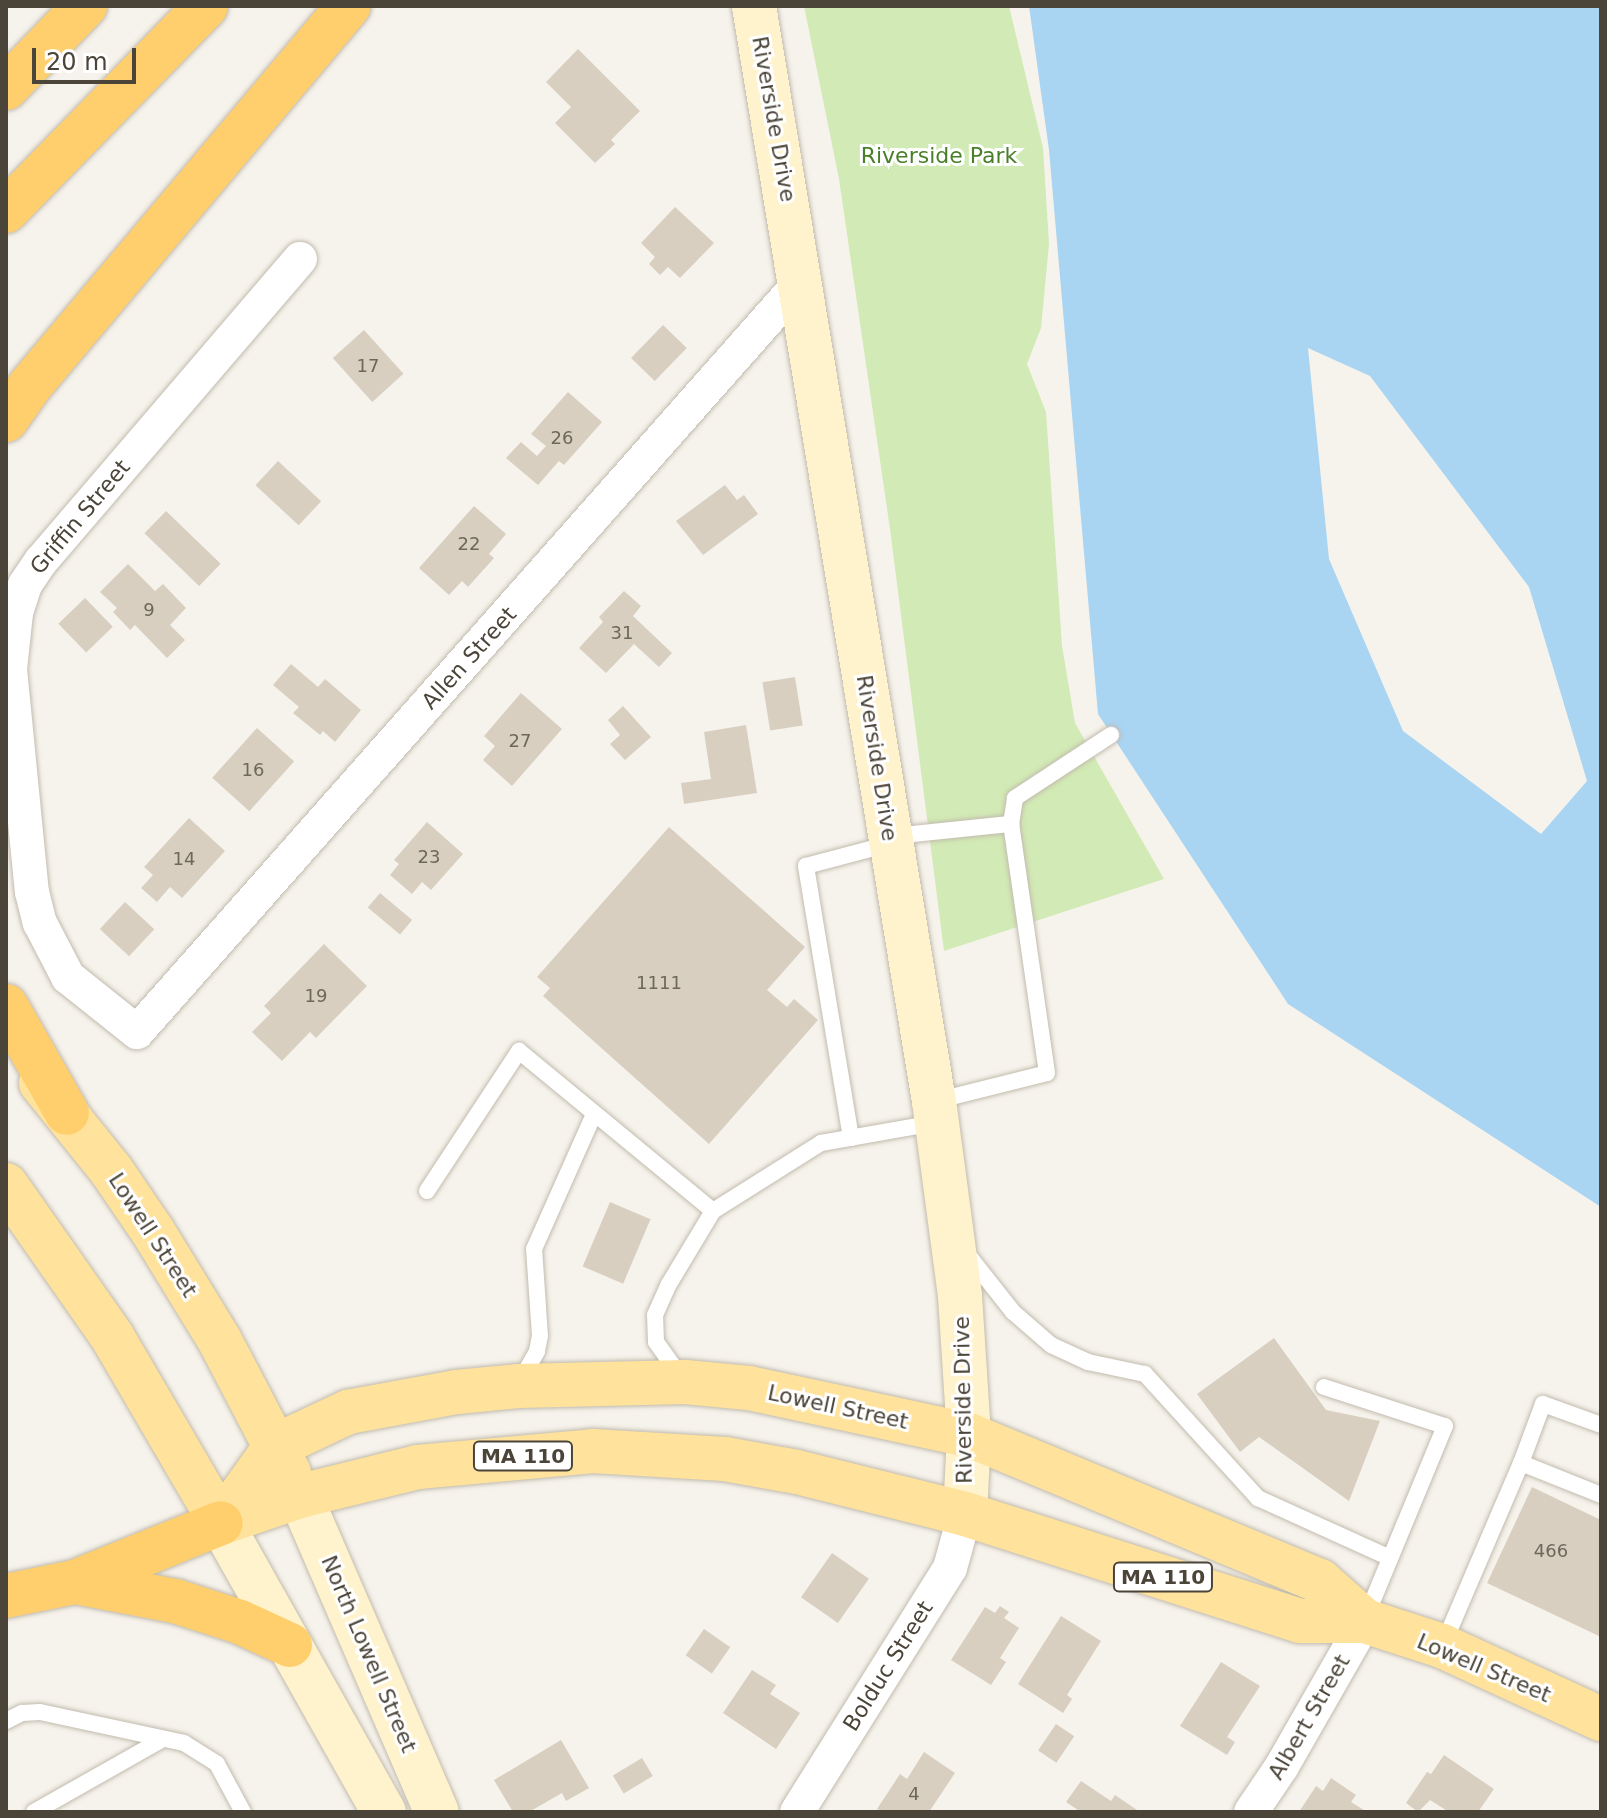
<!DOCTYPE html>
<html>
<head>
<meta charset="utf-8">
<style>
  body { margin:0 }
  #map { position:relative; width:1607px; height:1818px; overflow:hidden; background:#f6f3ec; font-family:"DejaVu Sans",sans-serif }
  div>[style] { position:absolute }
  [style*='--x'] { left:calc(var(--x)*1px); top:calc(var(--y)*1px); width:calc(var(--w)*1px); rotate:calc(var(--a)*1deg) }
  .green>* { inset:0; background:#d2eab5 }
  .water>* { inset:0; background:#a9d4f2 }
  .building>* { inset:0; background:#d8cfc1; transform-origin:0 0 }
  .roads { filter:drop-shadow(0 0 2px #c2bbae) drop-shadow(0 0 2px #c2bbae) }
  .service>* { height:16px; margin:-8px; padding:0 8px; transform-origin:8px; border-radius:8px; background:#fff }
  .minor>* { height:34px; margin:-17px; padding:0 17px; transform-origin:17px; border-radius:17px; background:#fff }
  .secondary>* { height:44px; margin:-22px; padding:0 22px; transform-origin:22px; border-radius:22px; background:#fff3cd }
  .primary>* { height:44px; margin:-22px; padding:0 22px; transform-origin:22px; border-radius:22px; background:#ffe39c }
  .motorway>* { height:44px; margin:-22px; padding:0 22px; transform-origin:22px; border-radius:22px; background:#ffcf6e }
  span { translate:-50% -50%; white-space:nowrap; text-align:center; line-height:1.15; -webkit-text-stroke:6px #fff; paint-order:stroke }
  .number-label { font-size:18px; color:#6e675b }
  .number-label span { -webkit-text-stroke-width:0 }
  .shield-label span { padding:2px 6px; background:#fff; border:2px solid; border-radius:6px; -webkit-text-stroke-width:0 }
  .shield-label { font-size:20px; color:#4b4439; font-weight:700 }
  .street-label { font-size:22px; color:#4b4439 }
  .park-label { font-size:22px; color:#4a7f2a }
  .frame { position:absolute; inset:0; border:8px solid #4b4439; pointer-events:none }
  .scale { position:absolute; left:32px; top:48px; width:104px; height:36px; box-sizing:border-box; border:4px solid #4b4439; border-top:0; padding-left:10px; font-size:24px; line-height:28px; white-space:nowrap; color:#4b4439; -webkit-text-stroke:6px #fff; paint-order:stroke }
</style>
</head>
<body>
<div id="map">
  <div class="green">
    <i style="clip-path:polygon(804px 6px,1009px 6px,1043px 148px,1049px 244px,1041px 328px,1027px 364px,1046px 412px,1062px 646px,1075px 723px,1164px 879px,944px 951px,890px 529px,839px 179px)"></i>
  </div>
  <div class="water">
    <i style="clip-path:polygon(evenodd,1029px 6px,1601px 6px,1601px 1207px,1288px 1004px,1098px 714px,1049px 150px,1029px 6px,1308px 348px,1370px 376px,1529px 587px,1587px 781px,1541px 834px,1403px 731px,1329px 559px,1308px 348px)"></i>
  </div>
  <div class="building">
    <i style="clip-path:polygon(578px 49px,640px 111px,611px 140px,615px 144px,595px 163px,555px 123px,571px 107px,546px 82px)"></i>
    <i style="clip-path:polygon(675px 207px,714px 243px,680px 278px,668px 267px,660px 275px,649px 264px,655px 257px,641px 243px)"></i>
    <i style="left:663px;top:325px;width:33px;height:46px;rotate:44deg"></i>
    <i style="left:364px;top:330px;width:59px;height:42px;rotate:48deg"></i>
    <i style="clip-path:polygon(568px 392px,602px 422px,564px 465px,559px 461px,538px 485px,506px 458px,521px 442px,537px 456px,546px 446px,531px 434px)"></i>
    <i style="left:278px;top:461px;width:59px;height:33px;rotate:43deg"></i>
    <i style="clip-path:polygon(725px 485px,737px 500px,744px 495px,758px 514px,703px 555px,676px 521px)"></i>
    <i style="clip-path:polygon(474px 506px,506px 534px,489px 554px,494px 558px,468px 587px,462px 581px,449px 595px,419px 568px)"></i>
    <i style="left:166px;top:511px;width:76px;height:31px;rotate:44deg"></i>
    <i style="clip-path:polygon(128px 564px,155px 591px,163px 584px,186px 608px,170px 625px,185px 640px,167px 658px,135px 625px,130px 630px,113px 612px,117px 608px,100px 592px)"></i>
    <i style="clip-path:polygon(624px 591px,641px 606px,633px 616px,672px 653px,659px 667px,634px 644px,606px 673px,579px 648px,603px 622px,599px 617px)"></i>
    <i style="left:85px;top:598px;width:40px;height:37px;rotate:46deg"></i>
    <i style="clip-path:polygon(291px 664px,318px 687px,325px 679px,361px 710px,335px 742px,323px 731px,320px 735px,293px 713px,299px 707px,273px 685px)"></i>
    <i style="left:795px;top:677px;width:49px;height:33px;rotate:81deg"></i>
    <i style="clip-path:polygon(521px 693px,562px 729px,512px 786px,483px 760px,495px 746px,484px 736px)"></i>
    <i style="clip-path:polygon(623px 706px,651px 737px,625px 760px,610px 744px,620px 735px,608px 720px)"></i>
    <i style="clip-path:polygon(746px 725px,757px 793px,684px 804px,681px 783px,711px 779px,704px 732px)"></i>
    <i style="left:257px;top:728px;width:50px;height:67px;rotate:42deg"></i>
    <i style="clip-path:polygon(189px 818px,225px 851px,182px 898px,170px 887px,157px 902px,141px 888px,153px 875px,144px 867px)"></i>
    <i style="clip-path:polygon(427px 822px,463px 854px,431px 890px,422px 882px,412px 894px,390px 875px,399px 864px,394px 860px)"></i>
    <i style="clip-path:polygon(669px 827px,805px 947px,767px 990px,787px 1007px,794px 999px,818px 1020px,709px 1144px,543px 996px,550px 988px,537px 977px)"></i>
    <i style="left:380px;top:893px;width:42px;height:19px;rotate:40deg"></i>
    <i style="left:125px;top:902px;width:40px;height:37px;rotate:43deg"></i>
    <i style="clip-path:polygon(324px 944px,367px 986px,316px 1038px,310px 1032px,282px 1061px,252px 1032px,271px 1013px,264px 1006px)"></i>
    <i style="left:610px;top:1202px;width:44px;height:70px;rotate:23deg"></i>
    <i style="clip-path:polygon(1274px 1338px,1326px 1410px,1380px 1421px,1349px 1501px,1259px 1437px,1240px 1452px,1197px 1394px)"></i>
    <i style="clip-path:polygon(1532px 1487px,1601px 1520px,1601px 1637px,1487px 1583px)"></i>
    <i style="left:832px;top:1553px;width:45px;height:54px;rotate:35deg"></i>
    <i style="clip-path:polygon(1000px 1606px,1009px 1612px,1004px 1618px,1019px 1628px,1000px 1658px,1006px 1662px,991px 1685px,951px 1660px,985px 1607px,995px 1613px)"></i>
    <i style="clip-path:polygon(1061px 1616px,1101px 1641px,1067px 1695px,1072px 1699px,1063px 1713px,1018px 1684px)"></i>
    <i style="left:704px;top:1629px;width:32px;height:32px;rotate:35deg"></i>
    <i style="clip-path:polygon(1221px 1662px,1260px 1686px,1227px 1737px,1235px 1742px,1227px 1755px,1180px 1726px)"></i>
    <i style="clip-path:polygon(752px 1670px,776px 1685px,770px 1694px,800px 1713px,776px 1749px,723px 1713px)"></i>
    <i style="left:1056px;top:1724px;width:22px;height:32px;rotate:34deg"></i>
    <i style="clip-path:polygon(561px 1740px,589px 1788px,566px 1801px,562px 1793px,529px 1812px,513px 1812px,494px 1780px)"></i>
    <i style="clip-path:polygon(924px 1752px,955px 1773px,929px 1812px,882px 1812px,877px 1809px,900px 1774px,907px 1779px)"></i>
    <i style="clip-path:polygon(1444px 1755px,1494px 1789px,1478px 1812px,1449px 1812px,1430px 1800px,1418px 1812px,1406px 1803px,1427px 1772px,1431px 1774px)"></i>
    <i style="left:642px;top:1758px;width:21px;height:34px;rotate:59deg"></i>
    <i style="clip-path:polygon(1331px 1778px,1356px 1795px,1351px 1802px,1367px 1812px,1299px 1812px,1316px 1786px,1323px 1791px)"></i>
    <i style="clip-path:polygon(1081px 1781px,1111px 1801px,1115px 1795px,1140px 1812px,1081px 1812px,1066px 1802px)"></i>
  </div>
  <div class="roads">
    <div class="service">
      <i style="--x:894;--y:836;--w:118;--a:-5.9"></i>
      <i style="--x:935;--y:1101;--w:115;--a:-14"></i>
      <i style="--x:1047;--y:1073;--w:252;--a:-98.2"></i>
      <i style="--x:1011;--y:824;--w:26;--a:-81"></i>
      <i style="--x:1015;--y:798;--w:115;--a:-33.3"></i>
      <i style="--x:851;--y:1138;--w:276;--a:-99.4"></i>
      <i style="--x:806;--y:866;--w:86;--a:-14.8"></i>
      <i style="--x:427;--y:1191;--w:168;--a:-56.7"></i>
      <i style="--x:519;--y:1051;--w:251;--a:39.5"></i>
      <i style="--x:968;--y:1255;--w:73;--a:51.7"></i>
      <i style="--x:1013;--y:1312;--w:50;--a:41"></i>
      <i style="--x:1051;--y:1345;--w:41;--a:24.7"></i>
      <i style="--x:1088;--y:1362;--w:58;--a:11.9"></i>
      <i style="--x:1145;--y:1374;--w:168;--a:47.7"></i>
      <i style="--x:1258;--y:1498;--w:145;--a:24.4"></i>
      <i style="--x:681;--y:1377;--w:43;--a:-125.5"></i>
      <i style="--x:656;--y:1342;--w:27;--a:-92"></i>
      <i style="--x:655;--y:1315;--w:34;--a:-66"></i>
      <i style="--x:669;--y:1284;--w:85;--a:-58.9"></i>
      <i style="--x:713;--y:1211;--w:128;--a:-32.2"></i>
      <i style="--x:821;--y:1143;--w:116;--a:-10"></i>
      <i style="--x:520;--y:1381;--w:34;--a:-60"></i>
      <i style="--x:537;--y:1351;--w:15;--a:-79"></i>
      <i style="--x:540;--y:1336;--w:87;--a:-93.9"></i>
      <i style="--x:534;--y:1249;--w:148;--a:-66"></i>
      <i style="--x:1324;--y:1387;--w:127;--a:17.9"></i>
      <i style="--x:1445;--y:1426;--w:209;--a:112.5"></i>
      <i style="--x:1521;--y:1463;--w:86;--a:21.8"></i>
      <i style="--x:1443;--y:1645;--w:198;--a:-66.8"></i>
      <i style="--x:1521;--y:1463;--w:63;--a:-69.6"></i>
      <i style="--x:1543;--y:1404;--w:62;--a:19.9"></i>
      <i style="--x:6;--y:1721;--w:18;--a:-27"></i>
      <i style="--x:22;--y:1713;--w:18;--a:-3"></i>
      <i style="--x:40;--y:1712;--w:147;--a:12.1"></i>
      <i style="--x:184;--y:1743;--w:39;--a:32"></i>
      <i style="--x:217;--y:1764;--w:55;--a:61.6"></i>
      <i style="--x:34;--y:1812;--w:148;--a:-29.5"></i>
    </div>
    <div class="minor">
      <i style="--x:300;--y:259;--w:398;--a:130.6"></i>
      <i style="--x:41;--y:561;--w:29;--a:124"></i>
      <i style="--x:25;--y:585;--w:29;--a:108"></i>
      <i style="--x:16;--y:613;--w:56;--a:96.1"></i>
      <i style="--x:10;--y:669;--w:224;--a:84.4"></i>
      <i style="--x:32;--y:892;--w:32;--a:76"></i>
      <i style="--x:40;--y:923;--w:61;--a:62.6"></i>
      <i style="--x:68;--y:977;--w:88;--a:38.6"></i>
      <i style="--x:137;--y:1032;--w:1000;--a:-48.49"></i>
      <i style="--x:797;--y:1812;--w:288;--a:-57.9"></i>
      <i style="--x:950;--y:1568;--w:56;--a:-74.5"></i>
      <i style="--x:1251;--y:1812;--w:55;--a:-56"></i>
      <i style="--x:1282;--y:1766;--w:167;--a:-60.2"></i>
    </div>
    <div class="secondary">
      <i style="--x:754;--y:6;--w:1110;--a:80.67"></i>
      <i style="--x:934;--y:1101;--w:197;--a:82.4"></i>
      <i style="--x:960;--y:1296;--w:139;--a:86.3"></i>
      <i style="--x:969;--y:1435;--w:79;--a:92.9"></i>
      <i style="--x:300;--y:1496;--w:344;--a:66.6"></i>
      <i style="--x:221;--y:1523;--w:332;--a:60.6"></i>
    </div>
    <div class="primary">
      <i style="--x:41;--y:1083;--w:112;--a:51.2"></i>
      <i style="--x:111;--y:1170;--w:73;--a:55.7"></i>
      <i style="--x:152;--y:1230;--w:130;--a:58.5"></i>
      <i style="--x:220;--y:1341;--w:149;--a:62.4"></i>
      <i style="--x:6;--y:1185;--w:187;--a:55"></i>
      <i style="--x:113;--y:1338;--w:214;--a:59.7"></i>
      <i style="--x:221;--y:1523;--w:83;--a:-18.9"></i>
      <i style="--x:300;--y:1496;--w:122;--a:-13.8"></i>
      <i style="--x:418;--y:1467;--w:176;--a:-5.2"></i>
      <i style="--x:593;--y:1451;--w:132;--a:3.5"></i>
      <i style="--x:725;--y:1459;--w:73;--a:10.2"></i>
      <i style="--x:797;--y:1472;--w:173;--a:14"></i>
      <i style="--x:965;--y:1514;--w:352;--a:17.7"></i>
      <i style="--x:1300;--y:1621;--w:65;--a:0"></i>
      <i style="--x:1365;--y:1621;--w:81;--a:18"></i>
      <i style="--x:1442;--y:1646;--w:175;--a:24.7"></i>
      <i style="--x:221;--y:1523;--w:95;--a:-54.5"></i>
      <i style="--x:276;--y:1446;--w:80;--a:-25.3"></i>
      <i style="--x:348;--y:1412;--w:111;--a:-10.4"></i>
      <i style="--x:457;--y:1392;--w:61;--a:-5.6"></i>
      <i style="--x:518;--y:1386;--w:167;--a:-1.4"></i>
      <i style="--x:685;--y:1382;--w:64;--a:5.4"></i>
      <i style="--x:749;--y:1388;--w:225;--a:12.1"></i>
      <i style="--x:969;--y:1435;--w:380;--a:22.6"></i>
      <i style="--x:1320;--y:1581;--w:60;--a:41.6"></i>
    </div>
    <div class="motorway">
      <i style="--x:6;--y:88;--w:114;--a:-46.1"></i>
      <i style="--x:6;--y:211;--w:286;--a:-45.7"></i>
      <i style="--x:6;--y:420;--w:39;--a:-55"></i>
      <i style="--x:28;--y:388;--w:499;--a:-50"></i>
      <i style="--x:6;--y:1006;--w:123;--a:60.3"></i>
      <i style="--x:75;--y:1582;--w:102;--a:10.8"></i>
      <i style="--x:175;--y:1601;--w:68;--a:17.9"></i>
      <i style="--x:240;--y:1622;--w:55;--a:24.7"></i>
      <i style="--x:6;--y:1596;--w:70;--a:-11.5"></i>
      <i style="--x:75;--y:1582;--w:157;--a:-22"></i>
    </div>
  </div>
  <div class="number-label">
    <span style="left:368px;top:366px">17</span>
    <span style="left:562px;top:438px">26</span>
    <span style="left:469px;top:544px">22</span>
    <span style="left:149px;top:610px">9</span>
    <span style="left:622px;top:633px">31</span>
    <span style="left:520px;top:741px">27</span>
    <span style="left:253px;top:770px">16</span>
    <span style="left:429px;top:857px">23</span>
    <span style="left:184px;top:859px">14</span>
    <span style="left:659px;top:983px">1111</span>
    <span style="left:316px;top:996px">19</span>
    <span style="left:1551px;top:1551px">466</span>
    <span style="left:914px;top:1794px">4</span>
  </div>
  <div class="shield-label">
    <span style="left:523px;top:1456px">MA 110</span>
    <span style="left:1163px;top:1577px">MA 110</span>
  </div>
  <div class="street-label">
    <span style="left:774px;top:119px;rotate:80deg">Riverside Drive</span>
    <span style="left:80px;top:517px;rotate:-50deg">Griffin Street</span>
    <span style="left:469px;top:658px;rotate:-48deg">Allen Street</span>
    <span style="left:877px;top:758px;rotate:81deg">Riverside Drive</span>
    <span style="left:153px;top:1235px;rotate:57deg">Lowell Street</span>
    <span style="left:963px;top:1400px;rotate:-91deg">Riverside Drive</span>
    <span style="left:838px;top:1407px;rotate:12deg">Lowell Street</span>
    <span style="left:369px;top:1654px;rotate:67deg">North Lowell Street</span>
    <span style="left:888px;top:1666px;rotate:-58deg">Bolduc Street</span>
    <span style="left:1484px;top:1668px;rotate:23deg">Lowell Street</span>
    <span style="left:1309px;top:1717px;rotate:-60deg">Albert Street</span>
  </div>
  <div class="park-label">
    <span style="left:939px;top:156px">Riverside Park</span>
  </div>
  <div class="frame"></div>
  <div class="scale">20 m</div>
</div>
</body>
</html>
